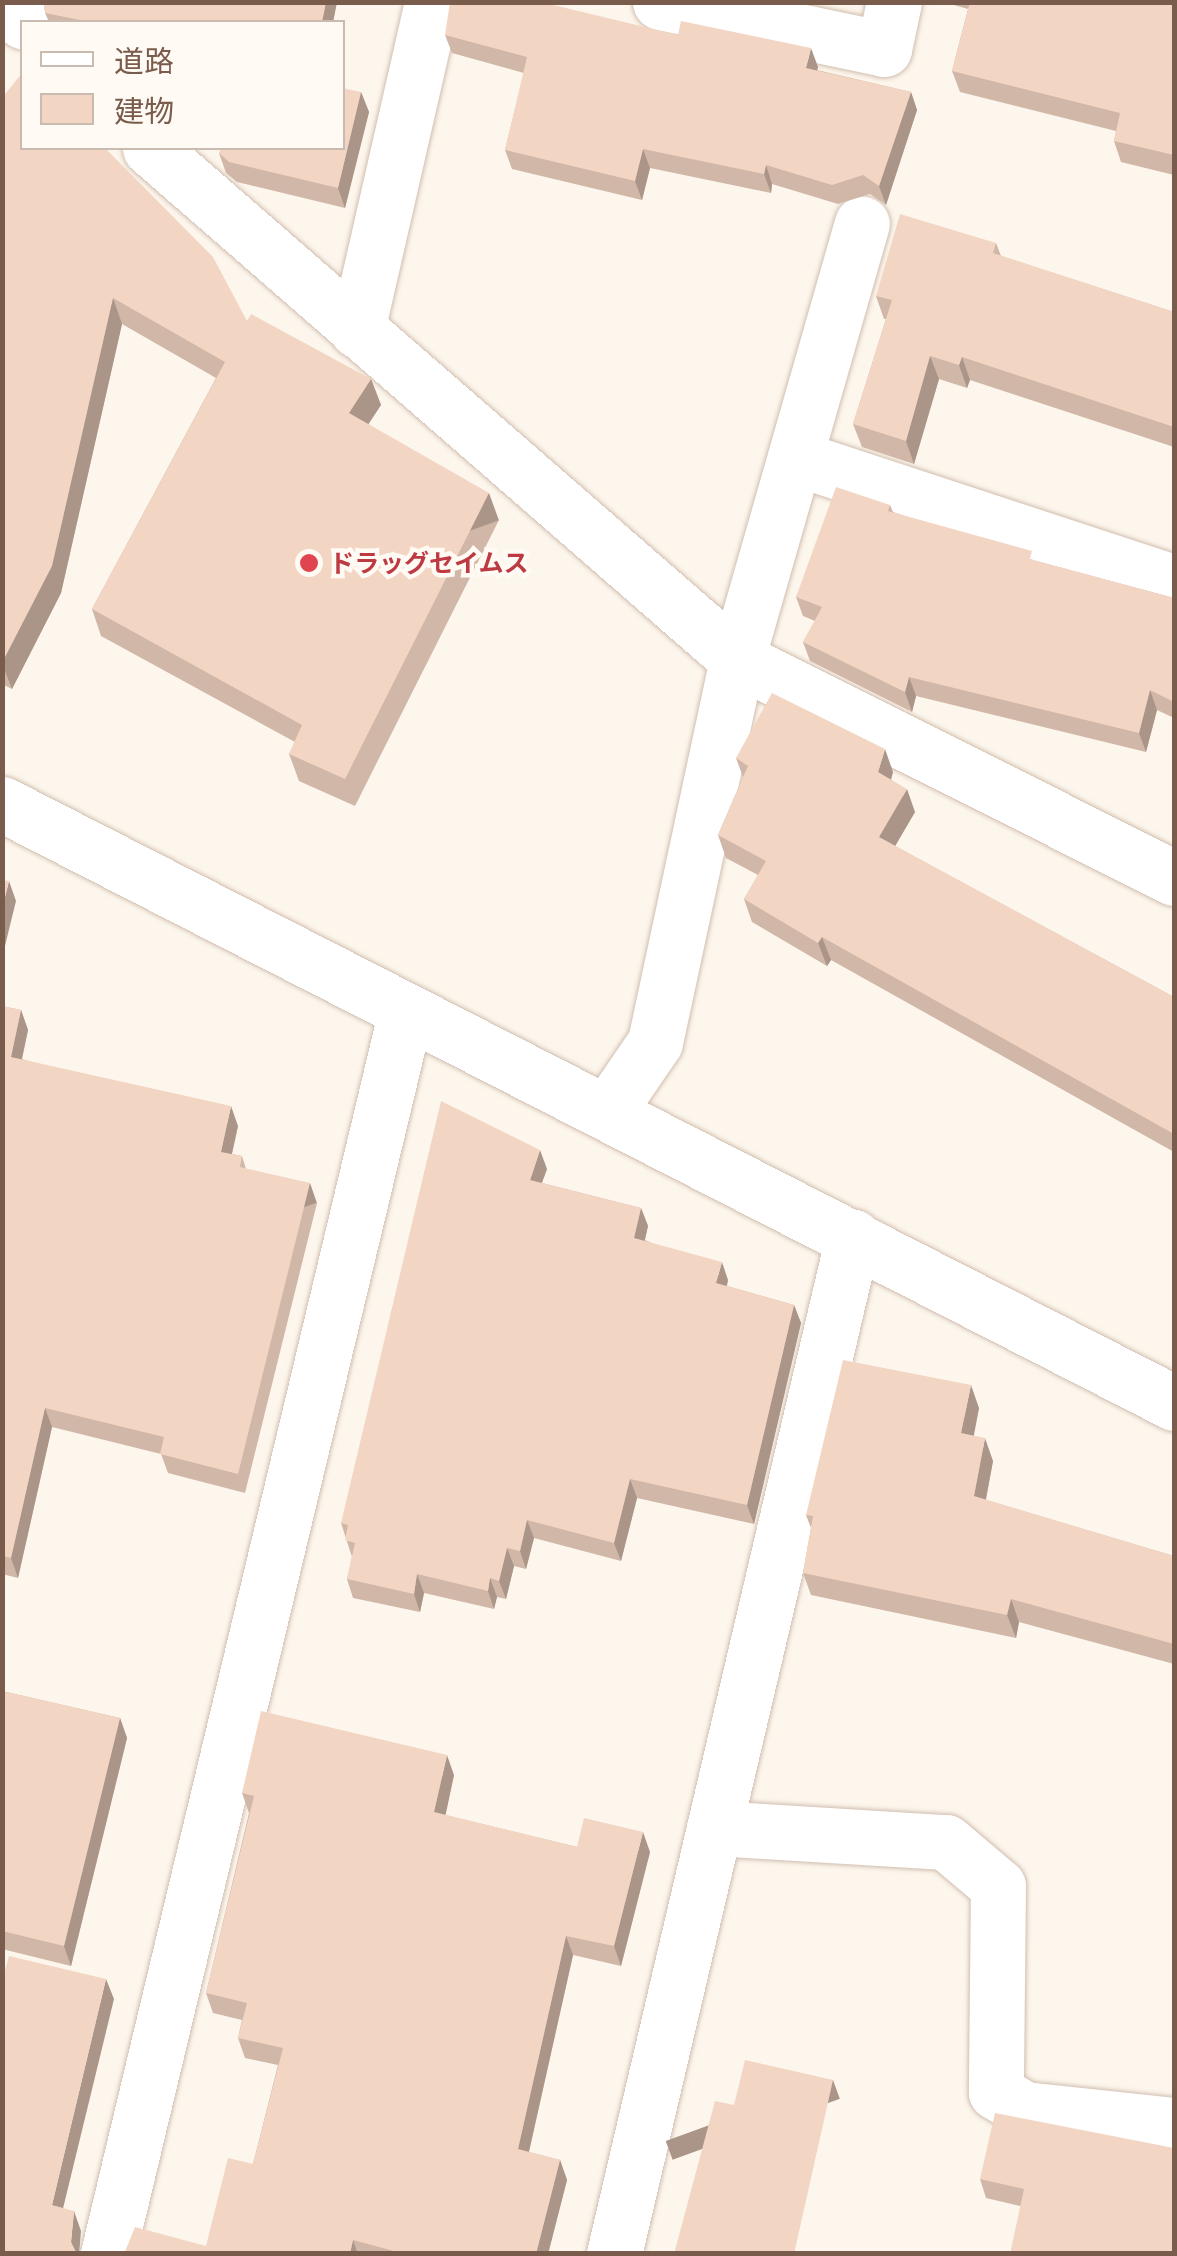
<!DOCTYPE html>
<html>
<head>
<meta charset="utf-8">
<style>
  body { margin:0 }
  #map { position:relative; width:1177px; height:2256px; overflow:hidden; background:#fdf6ec; font-family:Mulish,"Noto Sans JP",sans-serif }
  div>[style] { position:absolute }
  [style*='--x'] { left:calc(var(--x)*1px); top:calc(var(--y)*1px); width:calc(var(--w)*1px); rotate:calc(var(--a)*1deg) }
  .roads { filter:drop-shadow(0 0 2px #d1beb0) drop-shadow(0 0 2px #d1beb0) }
  .minor>* { height:55px; margin:-27.5px; padding:0 27.5px; transform-origin:27.5px; border-radius:27.5px; background:#fff }
  .tertiary>* { height:55px; margin:-27.5px; padding:0 27.5px; transform-origin:27.5px; border-radius:27.5px; background:#fff }
  .wall>* { inset:0; background:#d1b7a8 }
  .shaded-wall>* { inset:0; background:#aa9588; transform-origin:0 0 }
  .building>* { inset:0; background:#f3d5c3 }
  .dots>* { width:28px; height:28px; translate:-50% -50%; box-sizing:border-box; border:5px solid #fffaf3; border-radius:50% }
  span { translate:-50% -50%; white-space:nowrap; text-align:center; line-height:1.15; -webkit-text-stroke:9px #fffaf3; paint-order:stroke }
  .health-label { font-size:25px; color:#be3a42; font-weight:700 }
  .left { translate:0 -50%; text-align:left }
  .frame { position:absolute; inset:0; border:5px solid #7a5c4d; pointer-events:none }
  .legend { position:absolute; left:20px; top:20px; width:325px; height:130px; box-sizing:border-box; background:#fffaf3; border:2px solid #cabbb1; margin:0; padding:12px 18px; list-style:none; font-size:30px; color:#7a5c4d }
  .legend li { display:flex; align-items:center; gap:20px; height:50px }
  .legend b { width:50px; border:2px solid #cabbb1 }
</style>
</head>
<body>
<div id="map">
  <div class="roads">
    <div class="minor">
      <i style="--x:660;--y:2;--w:229;--a:11.8"></i>
      <i style="--x:884;--y:49;--w:48;--a:-78"></i>
      <i style="--x:2;--y:8;--w:26;--a:32"></i>
      <i style="--x:150;--y:148;--w:778;--a:41.04"></i>
      <i style="--x:737;--y:659;--w:489;--a:26.6"></i>
      <i style="--x:357;--y:330;--w:336;--a:-77.1"></i>
      <i style="--x:799;--y:459;--w:395;--a:18.2"></i>
      <i style="--x:608;--y:1111;--w:83;--a:-55.7"></i>
      <i style="--x:655;--y:1042;--w:392;--a:-77.9"></i>
      <i style="--x:737;--y:659;--w:453;--a:-74"></i>
      <i style="--x:714;--y:1828;--w:232;--a:3.5"></i>
      <i style="--x:946;--y:1842;--w:68;--a:40.2"></i>
      <i style="--x:998;--y:1886;--w:206;--a:90.6"></i>
      <i style="--x:996;--y:2092;--w:33;--a:31"></i>
      <i style="--x:1024;--y:2109;--w:151;--a:6.1"></i>
      <i style="--x:108;--y:2254;--w:1278;--a:-76.52"></i>
      <i style="--x:614;--y:2254;--w:1045;--a:-76.78"></i>
    </div>
    <div class="tertiary">
      <i style="--x:2;--y:804;--w:1316;--a:27.07"></i>
    </div>
  </div>
  <div class="wall">
    <i style="clip-path:polygon(44px 2px,337px 2px,333px 22px,49px 22px,45px 13px)"></i>
    <i style="clip-path:polygon(943px 2px,1174px 2px,1174px 175px,1121px 162px,1114px 141px,1116px 131px,960px 92px,952px 71px,968px 9px)"></i>
    <i style="clip-path:polygon(445px 35px,678px 35px,818px 67px,817px 70px,911px 92px,917px 110px,886px 205px,870px 194px,838px 204px,772px 184px,771px 193px,650px 168px,642px 200px,512px 169px,505px 150px,524px 73px,452px 53px)"></i>
    <i style="clip-path:polygon(361px 92px,369px 112px,345px 208px,237px 182px,226px 173px,219px 153px)"></i>
    <i style="clip-path:polygon(2px 98px,247px 321px,371px 379px,381px 405px,368px 424px,499px 520px,355px 806px,299px 781px,289px 754px,295px 742px,101px 636px,92px 609px,216px 378px,122px 324px,61px 593px,12px 689px,2px 684px)"></i>
    <i style="clip-path:polygon(996px 243px,1001px 256px,1174px 312px,1174px 447px,970px 380px,967px 388px,939px 379px,914px 464px,862px 447px,853px 424px,886px 319px,884px 319px,876px 296px)"></i>
    <i style="clip-path:polygon(890px 505px,893px 512px,1036px 561px,1174px 598px,1174px 718px,1157px 710px,1146px 752px,916px 696px,912px 712px,810px 661px,803px 642px,815px 621px,803px 616px,796px 597px)"></i>
    <i style="clip-path:polygon(736px 758px,893px 772px,891px 779px,915px 812px,895px 846px,1174px 997px,1174px 1152px,831px 960px,827px 966px,752px 922px,744px 899px,758px 875px,726px 858px,718px 835px,743px 777px)"></i>
    <i style="clip-path:polygon(2px 1006px,21px 1010px,28px 1030px,22px 1059px,238px 1126px,232px 1154px,242px 1156px,246px 1169px,317px 1203px,245px 1493px,168px 1473px,161px 1454px,52px 1427px,18px 1578px,2px 1574px)"></i>
    <i style="clip-path:polygon(547px 1169px,542px 1183px,641px 1208px,648px 1226px,645px 1240px,728px 1280px,727px 1286px,794px 1305px,801px 1323px,754px 1524px,637px 1498px,621px 1561px,534px 1538px,526px 1569px,514px 1566px,506px 1599px,497px 1597px,494px 1609px,424px 1593px,420px 1612px,353px 1598px,347px 1579px,352px 1557px,341px 1523px)"></i>
    <i style="clip-path:polygon(979px 1408px,973px 1436px,993px 1461px,986px 1500px,1174px 1556px,1174px 1664px,1019px 1622px,1016px 1638px,811px 1595px,803px 1573px,811px 1528px,806px 1515px)"></i>
    <i style="clip-path:polygon(2px 1691px,120px 1718px,127px 1738px,71px 1966px,2px 1949px)"></i>
    <i style="clip-path:polygon(454px 1775px,445px 1815px,577px 1847px,650px 1852px,621px 1966px,573px 1955px,529px 2152px,560px 2160px,567px 2180px,548px 2254px,124px 2254px,206px 2246px,253px 2164px,278px 2065px,245px 2058px,238px 2038px,242px 2020px,213px 2013px,206px 1993px,249px 1813px,242px 1793px)"></i>
    <i style="clip-path:polygon(1174px 2148px,1020px 2206px,986px 2198px,980px 2179px)"></i>
  </div>
  <div class="shaded-wall">
    <i style="clip-path:polygon(326px 2px,337px 2px,333px 22px,322px 22px)"></i>
    <i style="clip-path:polygon(811px 48px,818px 67px,813px 87px,806px 68px)"></i>
    <i style="clip-path:polygon(361px 92px,369px 112px,345px 208px,338px 188px)"></i>
    <i style="clip-path:polygon(911px 92px,917px 110px,886px 205px,879px 186px)"></i>
    <i style="clip-path:polygon(643px 149px,650px 168px,642px 200px,635px 181px)"></i>
    <i style="clip-path:polygon(766px 165px,772px 184px,771px 193px,764px 174px)"></i>
    <i style="clip-path:polygon(113px 298px,122px 324px,61px 593px,12px 689px,2px 663px)"></i>
    <i style="clip-path:polygon(930px 356px,939px 379px,914px 464px,906px 441px)"></i>
    <i style="clip-path:polygon(962px 357px,970px 380px,967px 388px,959px 365px)"></i>
    <i style="clip-path:polygon(371px 379px,381px 405px,358px 440px,349px 413px)"></i>
    <i style="left:489px;top:493px;width:29px;height:320px;rotate:70deg"></i>
    <i style="clip-path:polygon(909px 677px,916px 696px,912px 712px,905px 692px)"></i>
    <i style="clip-path:polygon(1150px 690px,1157px 710px,1146px 752px,1139px 733px)"></i>
    <i style="clip-path:polygon(885px 749px,893px 772px,887px 795px,878px 772px)"></i>
    <i style="clip-path:polygon(907px 789px,915px 812px,887px 860px,879px 837px)"></i>
    <i style="clip-path:polygon(9px 881px,16px 901px,2px 958px,2px 909px)"></i>
    <i style="clip-path:polygon(822px 937px,831px 960px,827px 966px,818px 943px)"></i>
    <i style="clip-path:polygon(21px 1010px,28px 1030px,18px 1077px,11px 1057px)"></i>
    <i style="clip-path:polygon(231px 1106px,238px 1126px,228px 1171px,221px 1152px)"></i>
    <i style="clip-path:polygon(540px 1150px,547px 1169px,536px 1198px,530px 1180px)"></i>
    <i style="left:310px;top:1183px;width:21px;height:300px;rotate:71deg"></i>
    <i style="clip-path:polygon(641px 1208px,648px 1226px,641px 1256px,634px 1238px)"></i>
    <i style="clip-path:polygon(722px 1262px,728px 1280px,723px 1301px,716px 1283px)"></i>
    <i style="clip-path:polygon(794px 1305px,801px 1323px,754px 1524px,747px 1505px)"></i>
    <i style="clip-path:polygon(971px 1385px,979px 1408px,970px 1456px,961px 1433px)"></i>
    <i style="clip-path:polygon(45px 1408px,52px 1427px,18px 1578px,11px 1558px)"></i>
    <i style="clip-path:polygon(985px 1438px,993px 1461px,982px 1519px,974px 1496px)"></i>
    <i style="clip-path:polygon(630px 1479px,637px 1498px,621px 1561px,614px 1543px)"></i>
    <i style="clip-path:polygon(527px 1520px,534px 1538px,526px 1569px,520px 1551px)"></i>
    <i style="clip-path:polygon(507px 1548px,514px 1566px,506px 1599px,499px 1581px)"></i>
    <i style="clip-path:polygon(417px 1574px,424px 1593px,420px 1612px,414px 1594px)"></i>
    <i style="clip-path:polygon(490px 1578px,497px 1597px,494px 1609px,488px 1591px)"></i>
    <i style="clip-path:polygon(1011px 1599px,1019px 1622px,1016px 1638px,1007px 1615px)"></i>
    <i style="clip-path:polygon(120px 1718px,127px 1738px,71px 1966px,64px 1946px)"></i>
    <i style="clip-path:polygon(447px 1755px,454px 1775px,442px 1832px,434px 1812px)"></i>
    <i style="clip-path:polygon(643px 1832px,650px 1852px,621px 1966px,614px 1946px)"></i>
    <i style="clip-path:polygon(566px 1936px,573px 1955px,525px 2169px,518px 2149px)"></i>
    <i style="clip-path:polygon(106px 1979px,114px 1999px,59px 2225px,52px 2205px)"></i>
    <i style="left:833px;top:2080px;width:20px;height:178px;rotate:70deg"></i>
    <i style="clip-path:polygon(560px 2160px,567px 2180px,548px 2254px,536px 2254px)"></i>
    <i style="clip-path:polygon(74px 2211px,81px 2231px,79px 2254px,75px 2254px,71px 2242px)"></i>
    <i style="clip-path:polygon(353px 2240px,358px 2254px,350px 2254px)"></i>
  </div>
  <div class="building">
    <i style="clip-path:polygon(44px 2px,326px 2px,322px 22px,90px 22px,45px 13px)"></i>
    <i style="clip-path:polygon(450px 2px,541px 2px,678px 35px,681px 21px,811px 48px,806px 68px,911px 92px,879px 186px,863px 175px,832px 185px,766px 165px,764px 174px,643px 149px,635px 181px,505px 150px,527px 57px,445px 35px)"></i>
    <i style="clip-path:polygon(970px 2px,1174px 2px,1174px 155px,1114px 141px,1120px 113px,952px 71px)"></i>
    <i style="clip-path:polygon(22px 73px,22px 148px,105px 148px,213px 257px,247px 321px,251px 314px,371px 379px,349px 413px,489px 493px,345px 779px,289px 754px,302px 725px,92px 609px,225px 362px,113px 298px,52px 566px,2px 663px,2px 98px)"></i>
    <i style="clip-path:polygon(342px 88px,361px 92px,338px 188px,229px 162px,219px 153px,221px 148px,342px 148px)"></i>
    <i style="clip-path:polygon(900px 214px,996px 243px,993px 253px,1174px 312px,1174px 427px,962px 357px,959px 365px,930px 356px,906px 441px,853px 424px,892px 300px,876px 296px)"></i>
    <i style="clip-path:polygon(836px 487px,890px 505px,888px 511px,1032px 551px,1030px 559px,1174px 598px,1174px 702px,1150px 690px,1139px 733px,909px 677px,905px 692px,803px 642px,822px 607px,796px 597px)"></i>
    <i style="clip-path:polygon(772px 693px,885px 749px,878px 772px,907px 789px,879px 837px,1174px 997px,1174px 1134px,822px 937px,818px 943px,744px 899px,766px 861px,718px 835px,748px 766px,736px 758px)"></i>
    <i style="clip-path:polygon(2px 880px,9px 881px,2px 909px)"></i>
    <i style="clip-path:polygon(2px 1006px,21px 1010px,11px 1057px,231px 1106px,221px 1152px,242px 1156px,240px 1167px,310px 1183px,238px 1474px,160px 1454px,164px 1437px,45px 1408px,11px 1558px,2px 1556px)"></i>
    <i style="clip-path:polygon(441px 1101px,540px 1150px,530px 1180px,641px 1208px,634px 1238px,722px 1262px,716px 1283px,794px 1305px,747px 1505px,630px 1479px,614px 1543px,527px 1520px,520px 1551px,507px 1548px,499px 1581px,490px 1578px,488px 1591px,417px 1574px,414px 1594px,347px 1579px,355px 1543px,345px 1540px,348px 1525px,341px 1523px)"></i>
    <i style="clip-path:polygon(843px 1360px,971px 1385px,961px 1433px,985px 1438px,974px 1496px,1174px 1556px,1174px 1644px,1011px 1599px,1007px 1615px,803px 1573px,813px 1516px,806px 1515px)"></i>
    <i style="clip-path:polygon(2px 1691px,120px 1718px,64px 1946px,2px 1931px)"></i>
    <i style="clip-path:polygon(261px 1711px,447px 1755px,434px 1812px,577px 1847px,584px 1818px,643px 1832px,614px 1946px,566px 1936px,518px 2149px,560px 2160px,536px 2254px,405px 2254px,353px 2240px,350px 2254px,124px 2254px,135px 2227px,206px 2246px,228px 2158px,253px 2164px,283px 2048px,238px 2038px,247px 2003px,206px 1993px,254px 1796px,242px 1793px)"></i>
    <i style="clip-path:polygon(9px 1956px,106px 1979px,52px 2205px,74px 2211px,71px 2242px,77px 2254px,2px 2254px,5px 2234px,2px 2233px,2px 1981px)"></i>
    <i style="clip-path:polygon(745px 2060px,833px 2080px,794px 2254px,674px 2254px,715px 2101px,734px 2105px)"></i>
    <i style="clip-path:polygon(995px 2113px,1174px 2148px,1174px 2254px,1010px 2254px,1024px 2189px,980px 2179px)"></i>
  </div>
  <div class="dots">
    <i style="left:309px;top:563px;background:#e0444e"></i>
  </div>
  <div class="health-label">
    <span class="left" style="left:329px;top:563px">ドラッグセイムス</span>
  </div>
  <div class="frame"></div>
  <ul class="legend">
  <li><b style="height:12px;background:#fff"></b>道路</li>
  <li><b style="height:28px;background:#f3d5c3"></b>建物</li>
  </ul>
</div>
</body>
</html>
